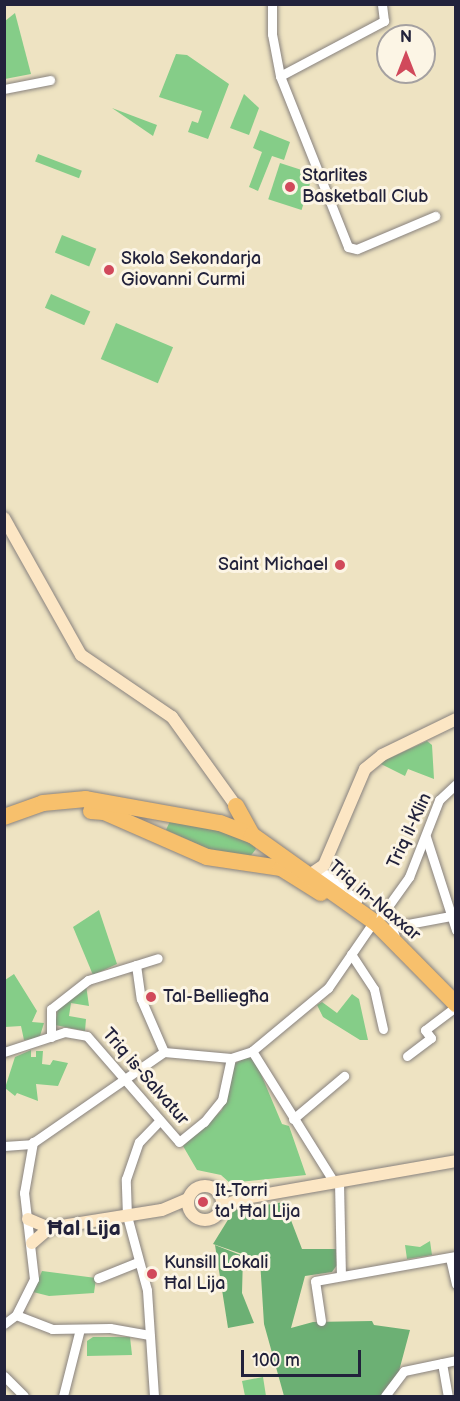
<!DOCTYPE html>
<html>
<head>
<meta charset="utf-8">
<style>
  body { margin:0 }
  #map { position:relative; width:460px; height:1401px; overflow:hidden; background:#eee3c2; font-family:"Balsamiq Sans",sans-serif }
  div>[style] { position:absolute }
  [style*='--x'] { left:calc(var(--x)*1px); top:calc(var(--y)*1px); width:calc(var(--w)*1px); rotate:calc(var(--a)*1deg) }
  .green>* { inset:0; background:#85cd88; transform-origin:0 0 }
  .forest>* { inset:0; background:#6cb074 }
  .roads { filter:drop-shadow(0 0 2px #88827e) drop-shadow(0 0 2px #88827e) }
  .street>* { height:9px; margin:-4.5px; padding:0 4.5px; transform-origin:4.5px; border-radius:4.5px; background:#fff }
  .secondary>* { height:12px; margin:-6px; padding:0 6px; transform-origin:6px; border-radius:6px; background:#fce6c4 }
  .secondary>.ring { margin:-6px; padding:0; box-sizing:content-box; background:none; border:12px solid #fce6c4; border-radius:50% }
  .highway>* { height:16px; margin:-8px; padding:0 8px; transform-origin:8px; border-radius:8px; background:#f7c06c }
  .dots>* { width:16px; height:16px; translate:-50% -50%; box-sizing:border-box; border:3px solid #fcf5e5; border-radius:50% }
  span { translate:-50% -50%; white-space:nowrap; text-align:center; line-height:1.15; -webkit-text-stroke:6px #fcf5e5; paint-order:stroke }
  .poi-label { font-size:18px; color:#22223b }
  .left { translate:0 -50%; text-align:left }
  .right { translate:-100% -50%; text-align:right }
  .street-label { font-size:18px; color:#22223b }
  .quarter-label { font-size:21px; color:#22223b; font-weight:700 }
  .frame { position:absolute; inset:0; border:6px solid #22223b; pointer-events:none }
  .north { position:absolute; left:376px; top:24px; width:60px; height:60px; box-sizing:border-box; background:#fcf5e5; border:2px solid #a5a1a1; border-radius:50%; rotate:0deg; font-size:16px; font-weight:700; line-height:24px; text-align:center; color:#22223b }
  .north::after { content:''; display:block; margin:auto; width:21px; height:27px; background:#d1495b; clip-path:polygon(50% 0,100% 100%,50% 72%,0 100%) }
  .scale { position:absolute; left:241px; top:1350px; width:120px; height:27px; box-sizing:border-box; border:3px solid #22223b; border-top:0; padding-left:8px; font-size:18px; line-height:21px; white-space:nowrap; color:#22223b; -webkit-text-stroke:4px #fcf5e5; paint-order:stroke }
</style>
</head>
<body>
<div id="map">
  <div class="green">
    <i style="clip-path:polygon(15px 13px,31px 74px,5px 79px,5px 21px)"></i>
    <i style="clip-path:polygon(176px 54px,187px 55px,229px 84px,208px 139px,188px 132px,192px 121px,198px 123px,202px 111px,159px 97px)"></i>
    <i style="clip-path:polygon(244px 94px,259px 108px,249px 135px,230px 128px)"></i>
    <i style="clip-path:polygon(112px 108px,157px 125px,153px 136px)"></i>
    <i style="clip-path:polygon(260px 130px,290px 142px,284px 160px,272px 156px,258px 191px,249px 187px,262px 152px,253px 148px)"></i>
    <i style="left:38px;top:154px;width:47px;height:8px;rotate:21deg"></i>
    <i style="left:280px;top:163px;width:35px;height:38px;rotate:18deg"></i>
    <i style="left:62px;top:235px;width:37px;height:19px;rotate:22deg"></i>
    <i style="left:51px;top:294px;width:43px;height:15px;rotate:24deg"></i>
    <i style="left:116px;top:323px;width:62px;height:39px;rotate:23deg"></i>
    <i style="clip-path:polygon(427px 741px,432px 745px,434px 779px,408px 769px,405px 776px,379px 763px)"></i>
    <i style="clip-path:polygon(170px 821px,208px 826px,252px 840px,256px 849px,249px 858px,215px 852px,166px 830px)"></i>
    <i style="clip-path:polygon(99px 910px,117px 964px,93px 975px,73px 927px)"></i>
    <i style="clip-path:polygon(14px 974px,37px 1011px,32px 1022px,44px 1023px,39px 1039px,24px 1040px,21px 1026px,5px 1027px,5px 980px)"></i>
    <i style="clip-path:polygon(86px 985px,89px 1006px,71px 1003px,69px 1016px,86px 1019px,85px 1031px,55px 1025px,60px 998px)"></i>
    <i style="clip-path:polygon(352px 994px,359px 999px,368px 1040px,360px 1040px,323px 1017px,317px 1005px,322px 1002px,337px 1013px)"></i>
    <i style="clip-path:polygon(31px 1050px,31px 1057px,36px 1057px,36px 1051px,43px 1051px,42px 1064px,50px 1065px,53px 1060px,68px 1063px,58px 1086px,36px 1084px,38px 1101px,17px 1093px,15px 1096px,5px 1088px,15px 1057px)"></i>
    <i style="clip-path:polygon(247px 1057px,255px 1060px,282px 1124px,289px 1126px,306px 1175px,230px 1183px,221px 1175px,197px 1170px,183px 1146px,222px 1110px,234px 1064px)"></i>
    <i style="clip-path:polygon(430px 1241px,432px 1255px,407px 1259px,405px 1245px,420px 1247px)"></i>
    <i style="clip-path:polygon(42px 1271px,96px 1278px,94px 1293px,49px 1296px,33px 1292px)"></i>
    <i style="clip-path:polygon(93px 1337px,130px 1337px,132px 1355px,87px 1356px,87px 1341px)"></i>
    <i style="clip-path:polygon(263px 1377px,266px 1396px,245px 1396px,242px 1381px)"></i>
  </div>
  <div class="forest">
    <i style="clip-path:polygon(284px 1202px,302px 1249px,336px 1249px,337px 1265px,332px 1272px,305px 1276px,291px 1328px,313px 1322px,372px 1321px,374px 1325px,410px 1330px,399px 1371px,382px 1396px,284px 1396px,264px 1324px,260px 1260px,213px 1244px,234px 1210px)"></i>
    <i style="clip-path:polygon(215px 1245px,243px 1256px,242px 1293px,254px 1323px,228px 1328px)"></i>
  </div>
  <div class="roads">
    <div class="street">
      <i style="--x:272;--y:4;--w:30;--a:90"></i>
      <i style="--x:272;--y:34;--w:43;--a:79.2"></i>
      <i style="--x:280;--y:76;--w:184;--a:68.3"></i>
      <i style="--x:348;--y:247;--w:9;--a:13"></i>
      <i style="--x:357;--y:249;--w:85;--a:-22.9"></i>
      <i style="--x:280;--y:76;--w:118;--a:-27.9"></i>
      <i style="--x:384;--y:21;--w:17;--a:-97"></i>
      <i style="--x:4;--y:89;--w:47;--a:-11.1"></i>
      <i style="--x:426;--y:837;--w:98;--a:72.1"></i>
      <i style="--x:324;--y:873;--w:43;--a:39.3"></i>
      <i style="--x:376;--y:923;--w:57;--a:-54.3"></i>
      <i style="--x:409;--y:877;--w:83;--a:-68.7"></i>
      <i style="--x:439;--y:800;--w:23;--a:-43"></i>
      <i style="--x:395;--y:937;--w:10;--a:-107"></i>
      <i style="--x:392;--y:927;--w:65;--a:-10.6"></i>
      <i style="--x:351;--y:954;--w:42;--a:56.7"></i>
      <i style="--x:374;--y:989;--w:41;--a:77.3"></i>
      <i style="--x:136;--y:965;--w:34;--a:82"></i>
      <i style="--x:141;--y:999;--w:58;--a:66.5"></i>
      <i style="--x:51;--y:1037;--w:28;--a:-90"></i>
      <i style="--x:51;--y:1009;--w:47;--a:-38.1"></i>
      <i style="--x:88;--y:980;--w:73;--a:-17.4"></i>
      <i style="--x:252;--y:1051;--w:155;--a:58"></i>
      <i style="--x:4;--y:1052;--w:64;--a:-18.2"></i>
      <i style="--x:65;--y:1032;--w:22;--a:10"></i>
      <i style="--x:87;--y:1036;--w:140;--a:49"></i>
      <i style="--x:179;--y:1142;--w:32;--a:-39"></i>
      <i style="--x:204;--y:1122;--w:28;--a:-51"></i>
      <i style="--x:222;--y:1100;--w:43;--a:-77.9"></i>
      <i style="--x:407;--y:1056;--w:30;--a:-37"></i>
      <i style="--x:431;--y:1038;--w:10;--a:-127"></i>
      <i style="--x:425;--y:1030;--w:35;--a:-37"></i>
      <i style="--x:293;--y:1119;--w:67;--a:-40.1"></i>
      <i style="--x:4;--y:1146;--w:27;--a:-4"></i>
      <i style="--x:31;--y:1144;--w:162;--a:-34.7"></i>
      <i style="--x:164;--y:1052;--w:67;--a:5.1"></i>
      <i style="--x:231;--y:1058;--w:22;--a:-18"></i>
      <i style="--x:252;--y:1051;--w:99;--a:-39.7"></i>
      <i style="--x:328;--y:988;--w:74;--a:-55.5"></i>
      <i style="--x:339;--y:1182;--w:94;--a:88.8"></i>
      <i style="--x:450;--y:1258;--w:27;--a:77"></i>
      <i style="--x:98;--y:1278;--w:43;--a:-21.8"></i>
      <i style="--x:16;--y:1315;--w:39;--a:21"></i>
      <i style="--x:52;--y:1329;--w:58;--a:-1"></i>
      <i style="--x:110;--y:1328;--w:40;--a:10"></i>
      <i style="--x:321;--y:1321;--w:40;--a:-98.5"></i>
      <i style="--x:315;--y:1281;--w:143;--a:-10.1"></i>
      <i style="--x:4;--y:1324;--w:15;--a:-37"></i>
      <i style="--x:16;--y:1315;--w:40;--a:-63.4"></i>
      <i style="--x:34;--y:1279;--w:87;--a:-96.6"></i>
      <i style="--x:24;--y:1193;--w:52;--a:-80"></i>
      <i style="--x:442;--y:1363;--w:34;--a:80"></i>
      <i style="--x:4;--y:1376;--w:28;--a:45"></i>
      <i style="--x:63;--y:1396;--w:69;--a:-75.8"></i>
      <i style="--x:154;--y:1396;--w:106;--a:-93.8"></i>
      <i style="--x:147;--y:1290;--w:77;--a:-105.1"></i>
      <i style="--x:127;--y:1216;--w:37;--a:-92"></i>
      <i style="--x:126;--y:1179;--w:39;--a:-71"></i>
      <i style="--x:139;--y:1142;--w:30;--a:-46"></i>
      <i style="--x:385;--y:1396;--w:31;--a:-53"></i>
      <i style="--x:404;--y:1371;--w:53;--a:-11.9"></i>
    </div>
    <div class="secondary">
      <i style="--x:4;--y:518;--w:157;--a:60.7"></i>
      <i style="--x:81;--y:655;--w:110;--a:34.3"></i>
      <i style="--x:172;--y:717;--w:110;--a:54.3"></i>
      <i style="--x:311;--y:874;--w:16;--a:-35"></i>
      <i style="--x:324;--y:865;--w:104;--a:-66.9"></i>
      <i style="--x:365;--y:769;--w:22;--a:-39"></i>
      <i style="--x:382;--y:755;--w:82;--a:-25.9"></i>
      <i class="ring" style="left:188px;top:1186px;width:22px;height:22px"></i>
      <i style="--x:222;--y:1206;--w:24;--a:-19"></i>
      <i style="--x:245;--y:1198;--w:214;--a:-9.9"></i>
      <i style="--x:28;--y:1219;--w:23;--a:23"></i>
      <i style="--x:49;--y:1228;--w:114;--a:-9.1"></i>
      <i style="--x:162;--y:1210;--w:28;--a:-23"></i>
      <i style="--x:32;--y:1243;--w:23;--a:-41"></i>
    </div>
    <div class="highway">
      <i style="--x:236;--y:806;--w:33;--a:61"></i>
      <i style="--x:91;--y:811;--w:13;--a:4"></i>
      <i style="--x:104;--y:812;--w:112;--a:23.6"></i>
      <i style="--x:207;--y:857;--w:75;--a:8.5"></i>
      <i style="--x:281;--y:868;--w:47;--a:32"></i>
      <i style="--x:4;--y:817;--w:41;--a:-19.7"></i>
      <i style="--x:43;--y:803;--w:43;--a:-5.3"></i>
      <i style="--x:86;--y:799;--w:136;--a:10.2"></i>
      <i style="--x:220;--y:823;--w:34;--a:21"></i>
      <i style="--x:252;--y:835;--w:152;--a:35.4"></i>
      <i style="--x:376;--y:923;--w:114;--a:45.4"></i>
    </div>
  </div>
  <div class="dots">
    <i style="left:290px;top:187px;background:#d1495b"></i>
    <i style="left:109px;top:270px;background:#d1495b"></i>
    <i style="left:340px;top:565px;background:#d1495b"></i>
    <i style="left:151px;top:997px;background:#d1495b"></i>
    <i style="left:203px;top:1202px;background:#d1495b"></i>
    <i style="left:152px;top:1274px;background:#d1495b"></i>
  </div>
  <div class="poi-label">
    <span class="left" style="left:302px;top:187px">Starlites<br>Basketball Club</span>
    <span class="left" style="left:121px;top:270px">Skola Sekondarja<br>Giovanni Curmi</span>
    <span class="right" style="left:328px;top:565px">Saint Michael</span>
    <span class="left" style="left:163px;top:997px">Tal-Belliegħa</span>
    <span class="left" style="left:215px;top:1202px">It-Torri<br>ta' Ħal Lija</span>
    <span class="left" style="left:164px;top:1274px">Kunsill Lokali<br>Ħal Lija</span>
  </div>
  <div class="street-label">
    <span style="left:410px;top:831px;rotate:-65deg">Triq il-Klin</span>
    <span style="left:374px;top:901px;rotate:40deg">Triq in-Naxxar</span>
    <span style="left:145px;top:1077px;rotate:49deg">Triq is-Salvatur</span>
  </div>
  <div class="quarter-label">
    <span style="left:84px;top:1229px">Ħal Lija</span>
  </div>
  <div class="frame"></div>
  <div class="north">N</div>
  <div class="scale">100 m</div>
</div>
</body>
</html>
